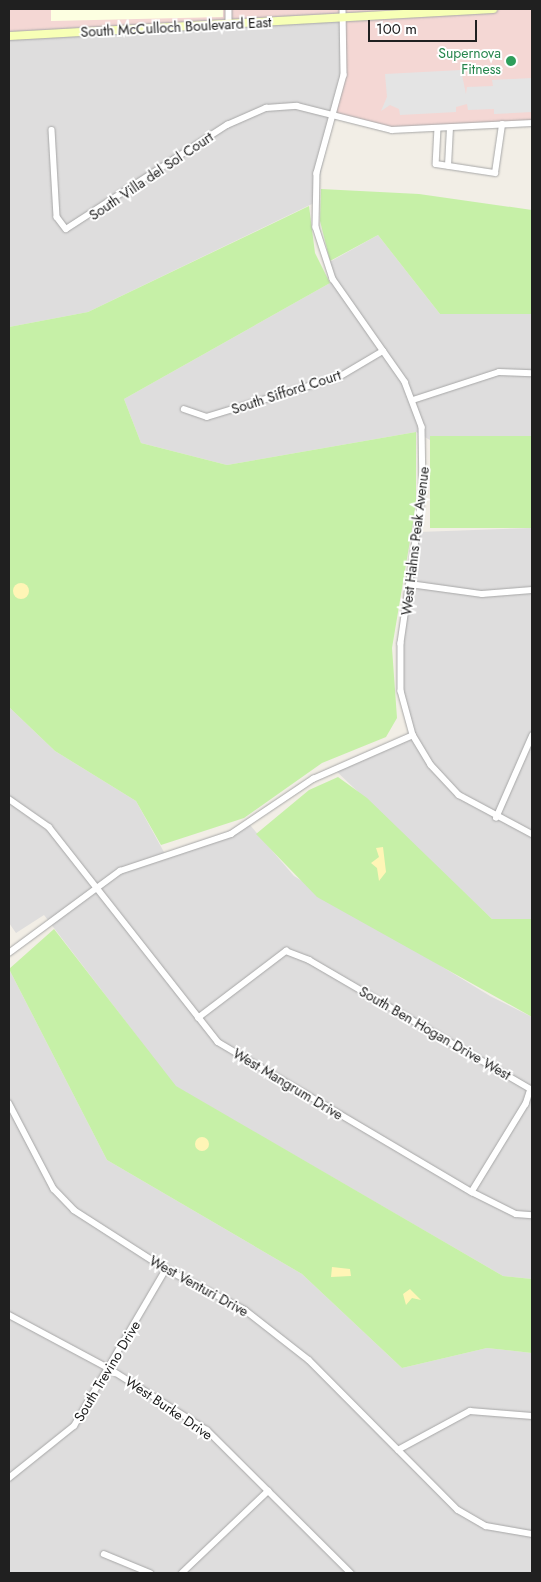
<!DOCTYPE html>
<html>
<head>
<meta charset="utf-8">
<style>
  body { margin:0 }
  #map { position:relative; width:541px; height:1582px; overflow:hidden; background:#f2eee6; font-family:Jost,sans-serif }
  div>[style] { position:absolute }
  [style*='--x'] { left:calc(var(--x)*1px); top:calc(var(--y)*1px); width:calc(var(--w)*1px); rotate:calc(var(--a)*1deg) }
  .residential>* { inset:0; background:#dedddd }
  .commercial>* { inset:0; background:#f4d7d4 }
  .education>* { inset:0; background:#fdffe1 }
  .grass>* { inset:0; background:#c6f0a7; transform-origin:0 0 }
  .sand>* { inset:0; background:#fff5b6 }
  .round { border-radius:50% }
  .parking>* { inset:0; background:#e4e4e4 }
  .roads { filter:drop-shadow(0 0 1px #a7a7a7) drop-shadow(0 0 1px #a7a7a7) }
  .minor>* { height:5.5px; margin:-2.75px; padding:0 2.75px; transform-origin:2.75px; border-radius:2.75px; background:#fff }
  .secondary>* { height:8px; margin:-4px; padding:0 4px; transform-origin:4px; border-radius:4px; background:#f7ffb6 }
  .dots>* { width:14px; height:14px; translate:-50% -50%; box-sizing:border-box; border:2px solid #fff; border-radius:50% }
  span { translate:-50% -50%; white-space:nowrap; text-align:center; line-height:1.15; -webkit-text-stroke:4px #fff; paint-order:stroke }
  .street-label { font-size:14px; color:#202020 }
  .leisure-label { font-size:14px; color:#27864d }
  .right { translate:-100% -50%; text-align:right }
  .frame { position:absolute; inset:0; border:10px solid #202020; pointer-events:none }
  .scale { position:absolute; left:368px; top:20px; width:109px; height:22px; box-sizing:border-box; border:2px solid #202020; border-top:0; padding-left:6px; font-size:15px; line-height:18px; white-space:nowrap; color:#202020; -webkit-text-stroke:4px #fff; paint-order:stroke }
</style>
</head>
<body>
<div id="map">
  <div class="residential">
    <i style="clip-path:polygon(344px 18px,344px 68px,314px 203px,88px 312px,9px 327px,9px 36px)"></i>
    <i style="clip-path:polygon(378px 235px,440px 314px,532px 314px,532px 436px,430px 440px,416px 432px,227px 465px,141px 443px,124px 399px,330px 283px,333px 279px,326px 264px)"></i>
    <i style="clip-path:polygon(532px 528px,532px 919px,492px 919px,334px 769px,413px 735px,399px 669px,418px 532px)"></i>
    <i style="clip-path:polygon(9px 707px,55px 751px,136px 801px,165px 854px,250px 825px,294px 876px,490px 996px,532px 1017px,532px 1279px,503px 1276px,175px 1086px,44px 915px,16px 933px,9px 923px)"></i>
    <i style="clip-path:polygon(9px 969px,107px 1160px,302px 1274px,402px 1368px,487px 1348px,532px 1353px,532px 1573px,9px 1573px)"></i>
  </div>
  <div class="commercial">
    <i style="clip-path:polygon(9px 9px,532px 9px,532px 123px,392px 130px,334px 116px,341px 91px,344px 18px,9px 36px)"></i>
  </div>
  <div class="education">
    <i style="clip-path:polygon(51px 9px,223px 9px,223px 17px,51px 21px)"></i>
  </div>
  <div class="grass">
    <i style="clip-path:polygon(321px 189px,419px 194px,532px 210px,532px 314px,440px 314px,378px 235px,330px 261px,320px 221px)"></i>
    <i style="clip-path:polygon(309px 206px,315px 253px,330px 283px,124px 399px,141px 443px,227px 465px,416px 432px,416px 505px,392px 648px,397px 718px,386px 737px,322px 763px,244px 818px,161px 845px,136px 801px,55px 751px,9px 707px,9px 327px,88px 312px)"></i>
    <i style="left:532px;top:436px;width:92px;height:102px;rotate:90deg"></i>
    <i style="clip-path:polygon(338px 777px,367px 798px,492px 919px,532px 919px,532px 1017px,317px 897px,256px 834px,309px 790px)"></i>
    <i style="clip-path:polygon(54px 929px,176px 1086px,503px 1276px,532px 1279px,532px 1353px,487px 1348px,402px 1368px,302px 1274px,107px 1160px,9px 969px)"></i>
  </div>
  <div class="sand">
    <i class="round" style="left:13px;top:583px;width:16px;height:16px"></i>
    <i style="clip-path:polygon(383px 847px,386px 872px,379px 881px,377px 868px,371px 863px,379px 857px,376px 848px)"></i>
    <i class="round" style="left:195px;top:1137px;width:14px;height:14px"></i>
    <i style="clip-path:polygon(332px 1267px,350px 1269px,351px 1276px,331px 1277px)"></i>
    <i style="clip-path:polygon(410px 1289px,421px 1300px,412px 1298px,406px 1305px,403px 1294px)"></i>
  </div>
  <div class="parking">
    <i style="clip-path:polygon(461px 70px,466px 94px,467px 87px,493px 86px,492px 80px,532px 78px,532px 112px,494px 114px,494px 109px,468px 110px,467px 104px,456px 107px,456px 112px,400px 115px,399px 109px,390px 105px,381px 111px,387px 97px,385px 74px)"></i>
  </div>
  <div class="roads">
    <div class="minor">
      <i style="--x:229;--y:9;--w:15;--a:90"></i>
      <i style="--x:343;--y:9;--w:66;--a:89.1"></i>
      <i style="--x:344;--y:75;--w:102;--a:105.4"></i>
      <i style="--x:317;--y:173;--w:54;--a:91.1"></i>
      <i style="--x:316;--y:227;--w:55;--a:71.9"></i>
      <i style="--x:333;--y:279;--w:126;--a:55"></i>
      <i style="--x:405;--y:382;--w:48;--a:69.3"></i>
      <i style="--x:422;--y:427;--w:65;--a:89.1"></i>
      <i style="--x:423;--y:492;--w:153;--a:98.3"></i>
      <i style="--x:401;--y:643;--w:48;--a:90"></i>
      <i style="--x:401;--y:691;--w:46;--a:74.7"></i>
      <i style="--x:413;--y:735;--w:35;--a:59"></i>
      <i style="--x:431;--y:765;--w:41;--a:47"></i>
      <i style="--x:459;--y:795;--w:83;--a:28.1"></i>
      <i style="--x:438;--y:128;--w:36;--a:93"></i>
      <i style="--x:436;--y:164;--w:60;--a:8.7"></i>
      <i style="--x:495;--y:173;--w:49;--a:-81.7"></i>
      <i style="--x:52;--y:130;--w:87;--a:86.7"></i>
      <i style="--x:57;--y:217;--w:15;--a:53"></i>
      <i style="--x:66;--y:229;--w:192;--a:-32.9"></i>
      <i style="--x:227;--y:125;--w:43;--a:-23.6"></i>
      <i style="--x:266;--y:108;--w:31;--a:-4"></i>
      <i style="--x:297;--y:106;--w:98;--a:14.2"></i>
      <i style="--x:392;--y:130;--w:140;--a:-2.9"></i>
      <i style="--x:448;--y:166;--w:38;--a:-87"></i>
      <i style="--x:413;--y:400;--w:90;--a:-18"></i>
      <i style="--x:499;--y:372;--w:33;--a:2"></i>
      <i style="--x:184;--y:409;--w:24;--a:19"></i>
      <i style="--x:207;--y:417;--w:138;--a:-16.9"></i>
      <i style="--x:339;--y:377;--w:51;--a:-30.6"></i>
      <i style="--x:410;--y:584;--w:73;--a:7.9"></i>
      <i style="--x:482;--y:594;--w:50;--a:-4.6"></i>
      <i style="--x:9;--y:799;--w:49;--a:35"></i>
      <i style="--x:49;--y:827;--w:273;--a:51.8"></i>
      <i style="--x:218;--y:1042;--w:295;--a:30.6"></i>
      <i style="--x:472;--y:1192;--w:49;--a:26.6"></i>
      <i style="--x:516;--y:1214;--w:16;--a:4"></i>
      <i style="--x:496;--y:818;--w:90;--a:-66.3"></i>
      <i style="--x:9;--y:953;--w:138;--a:-36.5"></i>
      <i style="--x:120;--y:871;--w:117;--a:-18.4"></i>
      <i style="--x:231;--y:834;--w:99;--a:-33.9"></i>
      <i style="--x:313;--y:779;--w:109;--a:-23.7"></i>
      <i style="--x:198;--y:1018;--w:111;--a:-37.3"></i>
      <i style="--x:286;--y:951;--w:25;--a:21"></i>
      <i style="--x:309;--y:960;--w:257;--a:30.2"></i>
      <i style="--x:531;--y:1089;--w:16;--a:108"></i>
      <i style="--x:526;--y:1104;--w:103;--a:121.5"></i>
      <i style="--x:9;--y:1103;--w:97;--a:62.4"></i>
      <i style="--x:54;--y:1189;--w:29;--a:46"></i>
      <i style="--x:74;--y:1210;--w:109;--a:32.7"></i>
      <i style="--x:166;--y:1269;--w:89;--a:27.4"></i>
      <i style="--x:245;--y:1310;--w:81;--a:38"></i>
      <i style="--x:309;--y:1360;--w:211;--a:45.2"></i>
      <i style="--x:458;--y:1510;--w:32;--a:30"></i>
      <i style="--x:486;--y:1526;--w:47;--a:9.9"></i>
      <i style="--x:9;--y:1315;--w:115;--a:28.1"></i>
      <i style="--x:110;--y:1369;--w:115;--a:32.2"></i>
      <i style="--x:207;--y:1430;--w:203;--a:44.8"></i>
      <i style="--x:398;--y:1450;--w:82;--a:-28.4"></i>
      <i style="--x:470;--y:1411;--w:62;--a:4.6"></i>
      <i style="--x:9;--y:1478;--w:83;--a:-38.7"></i>
      <i style="--x:74;--y:1426;--w:182;--a:-59.6"></i>
      <i style="--x:104;--y:1554;--w:50;--a:22.4"></i>
      <i style="--x:182;--y:1573;--w:119;--a:-43.6"></i>
    </div>
    <div class="secondary">
      <i style="--x:9;--y:36;--w:485;--a:-3.2"></i>
    </div>
  </div>
  <div class="dots">
    <i style="left:511px;top:61px;background:#2e9e5b"></i>
  </div>
  <div class="street-label">
    <span style="left:176px;top:27px;rotate:-3deg">South McCulloch Boulevard East</span>
    <span style="left:151px;top:176px;rotate:-34deg">South Villa del Sol Court</span>
    <span style="left:286px;top:392px;rotate:-18deg">South Sifford Court</span>
    <span style="left:415px;top:541px;rotate:-83deg">West Hahns Peak Avenue</span>
    <span style="left:435px;top:1033px;rotate:30deg">South Ben Hogan Drive West</span>
    <span style="left:288px;top:1084px;rotate:31deg">West Mangrum Drive</span>
    <span style="left:199px;top:1286px;rotate:29deg">West Venturi Drive</span>
    <span style="left:107px;top:1371px;rotate:-59deg">South Trevino Drive</span>
    <span style="left:169px;top:1408px;rotate:34deg">West Burke Drive</span>
  </div>
  <div class="leisure-label">
    <span class="right" style="left:501px;top:61px">Supernova<br>Fitness</span>
  </div>
  <div class="frame"></div>
  <div class="scale">100 m</div>
</div>
</body>
</html>
